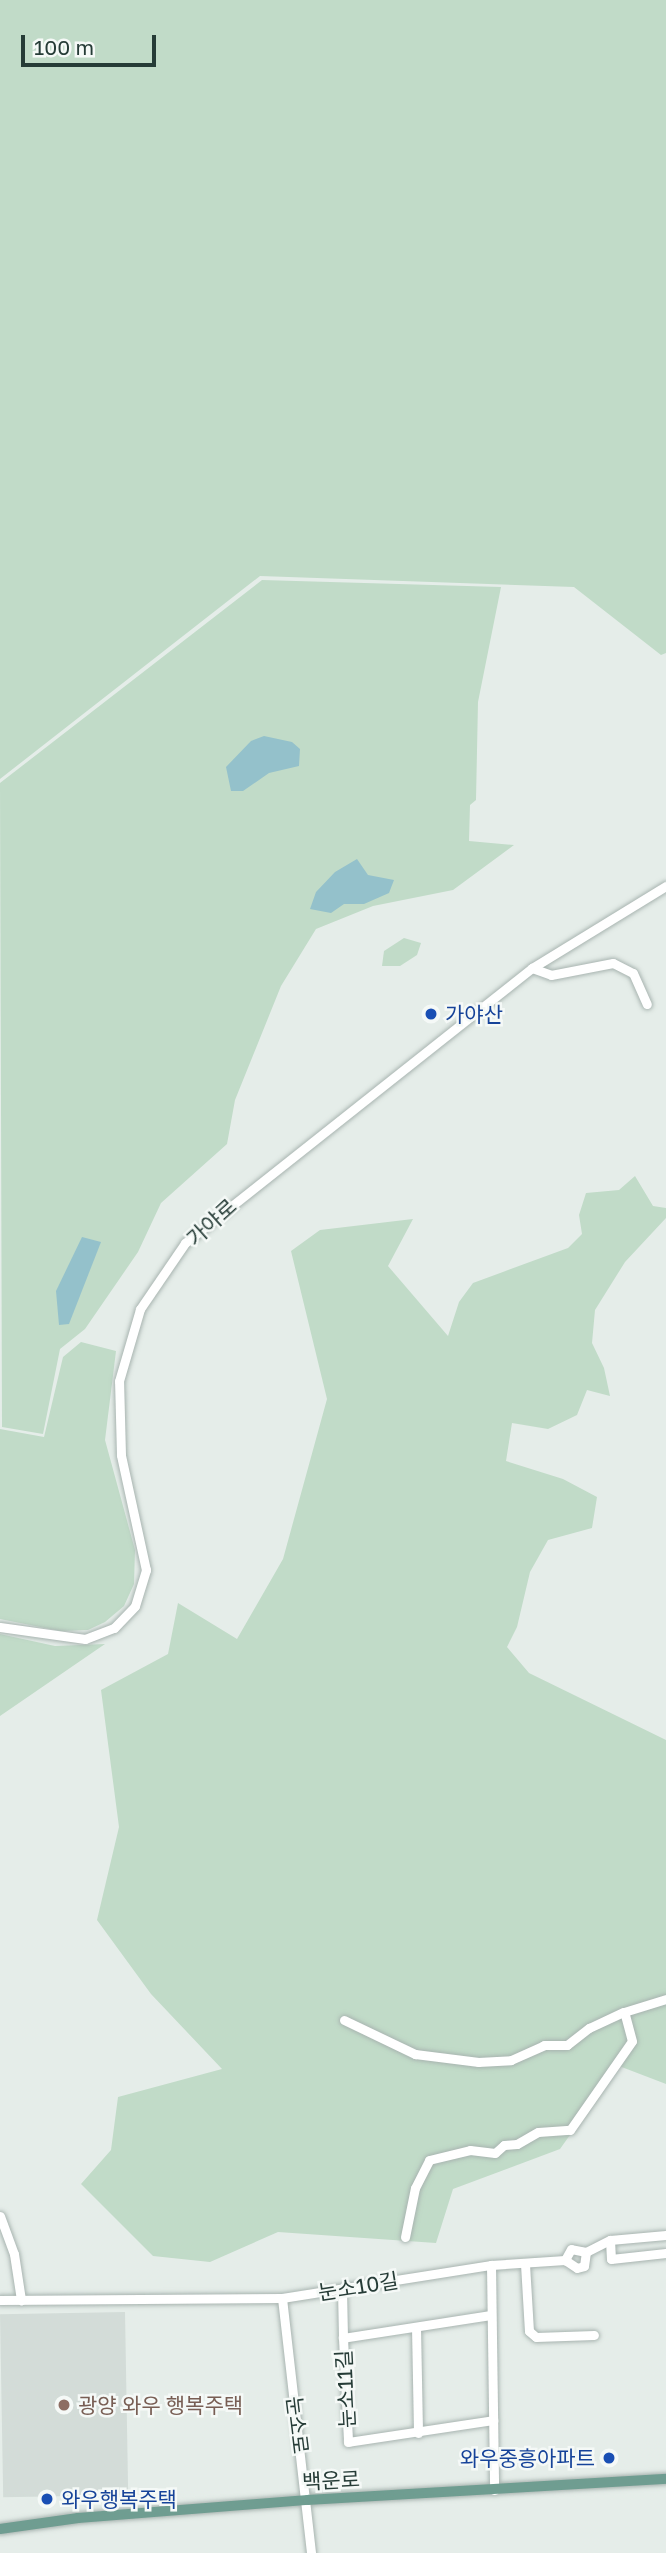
<!DOCTYPE html>
<html>
<head>
<meta charset="utf-8">
<style>
  body { margin:0 }
  #map { position:relative; width:666px; height:2553px; overflow:hidden; background:#e5ede9; font-family:"Golos Text","Noto Sans KR",sans-serif }
  div>[style] { position:absolute }
  [style*='--x'] { left:calc(var(--x)*1px); top:calc(var(--y)*1px); width:calc(var(--w)*1px); rotate:calc(var(--a)*1deg) }
  .built>* { inset:0; background:#d3dcd8; transform-origin:0 0 }
  .green>* { inset:0; background:#c1dbc8 }
  .water>* { inset:0; background:#94c1cb }
  .roads { filter:drop-shadow(0 0 2px #a8b4b0) drop-shadow(0 0 2px #a8b4b0) }
  .minor>* { height:9px; margin:-4.5px; padding:0 4.5px; transform-origin:4.5px; border-radius:4.5px; background:#fff }
  .major>* { height:10px; margin:-5px; padding:0 5px; transform-origin:5px; border-radius:5px; background:#6f9d91 }
  .dots>* { width:19px; height:19px; translate:-50% -50%; box-sizing:border-box; border:4px solid #f5f9f7; border-radius:50% }
  span { translate:-50% -50%; white-space:nowrap; text-align:center; line-height:1.15; -webkit-text-stroke:5px #f5f9f7; paint-order:stroke }
  .transit-label { font-size:21px; color:#164399 }
  .left { translate:0 -50%; text-align:left }
  .right { translate:-100% -50%; text-align:right }
  .street-label { font-size:21px; color:#263c37 }
  .education-label { font-size:21px; color:#785e54 }
  .scale { position:absolute; left:21px; top:35px; width:135px; height:32px; box-sizing:border-box; border:4px solid #263c37; border-top:0; padding-left:9px; font-size:21px; line-height:24px; white-space:nowrap; color:#263c37; -webkit-text-stroke:5px #f5f9f7; paint-order:stroke }
</style>
</head>
<body>
<div id="map">
  <div class="built">
    <i style="left:125px;top:2312px;width:183px;height:125px;rotate:89deg"></i>
  </div>
  <div class="green">
    <i style="clip-path:polygon(0 0,666px 0,666px 653px,661px 655px,574px 587px,260px 576px,0 779px)"></i>
    <i style="clip-path:polygon(262px 580px,501px 587px,478px 702px,476px 800px,470px 805px,469px 841px,514px 845px,453px 890px,373px 906px,316px 929px,281px 986px,235px 1100px,227px 1144px,161px 1203px,138px 1252px,85px 1329px,60px 1349px,43px 1434px,2px 1427px,0 783px)"></i>
    <i style="clip-path:polygon(404px 938px,421px 943px,417px 955px,400px 966px,382px 966px,384px 951px)"></i>
    <i style="clip-path:polygon(635px 1176px,653px 1206px,666px 1208px,666px 1218px,625px 1262px,595px 1310px,592px 1343px,604px 1368px,610px 1396px,587px 1390px,577px 1415px,548px 1429px,512px 1423px,506px 1461px,563px 1479px,597px 1497px,592px 1528px,548px 1540px,530px 1572px,517px 1627px,507px 1647px,529px 1673px,666px 1740px,666px 2084px,619px 2066px,560px 2149px,453px 2189px,436px 2243px,278px 2232px,210px 2262px,153px 2256px,81px 2184px,111px 2150px,118px 2097px,222px 2069px,151px 1994px,97px 1920px,119px 1827px,101px 1690px,168px 1654px,178px 1603px,237px 1639px,283px 1559px,327px 1399px,291px 1251px,320px 1230px,413px 1219px,388px 1266px,448px 1336px,459px 1302px,473px 1283px,568px 1248px,582px 1234px,579px 1215px,586px 1193px,619px 1190px)"></i>
    <i style="clip-path:polygon(81px 1342px,116px 1351px,105px 1440px,135px 1550px,134px 1584px,124px 1606px,105px 1622px,88px 1630px,60px 1631px,0 1619px,0 1429px,44px 1437px,63px 1357px)"></i>
    <i style="clip-path:polygon(0 1634px,55px 1646px,105px 1644px,0 1716px)"></i>
  </div>
  <div class="water">
    <i style="clip-path:polygon(264px 736px,292px 742px,300px 749px,299px 766px,269px 773px,243px 791px,231px 791px,226px 767px,251px 741px)"></i>
    <i style="clip-path:polygon(357px 859px,368px 875px,394px 880px,389px 893px,364px 904px,344px 904px,331px 913px,310px 909px,316px 892px,335px 872px)"></i>
    <i style="clip-path:polygon(82px 1237px,101px 1242px,69px 1324px,59px 1325px,56px 1291px)"></i>
  </div>
  <div class="roads">
    <div class="minor">
      <i style="--x:532;--y:968;--w:20;--a:20"></i>
      <i style="--x:551;--y:975;--w:63;--a:-11"></i>
      <i style="--x:613;--y:963;--w:22;--a:27"></i>
      <i style="--x:633;--y:973;--w:34;--a:66"></i>
      <i style="--x:0;--y:1627;--w:86;--a:8"></i>
      <i style="--x:85;--y:1639;--w:31;--a:-21"></i>
      <i style="--x:114;--y:1628;--w:30;--a:-46"></i>
      <i style="--x:135;--y:1606;--w:38;--a:-73"></i>
      <i style="--x:146;--y:1570;--w:118;--a:-102.3"></i>
      <i style="--x:121;--y:1455;--w:74;--a:-91.5"></i>
      <i style="--x:119;--y:1381;--w:75;--a:-73.7"></i>
      <i style="--x:140;--y:1309;--w:80;--a:-55.7"></i>
      <i style="--x:185;--y:1243;--w:443;--a:-38.4"></i>
      <i style="--x:532;--y:968;--w:157;--a:-31.5"></i>
      <i style="--x:344;--y:2020;--w:79;--a:25.6"></i>
      <i style="--x:415;--y:2054;--w:64;--a:7.2"></i>
      <i style="--x:478;--y:2062;--w:33;--a:-3"></i>
      <i style="--x:511;--y:2060;--w:36;--a:-24"></i>
      <i style="--x:544;--y:2045;--w:23;--a:0"></i>
      <i style="--x:567;--y:2045;--w:28;--a:-38"></i>
      <i style="--x:589;--y:2028;--w:38;--a:-25"></i>
      <i style="--x:0;--y:2216;--w:40;--a:69.8"></i>
      <i style="--x:14;--y:2254;--w:47;--a:81.3"></i>
      <i style="--x:405;--y:2237;--w:50;--a:-78.5"></i>
      <i style="--x:415;--y:2188;--w:31;--a:-63"></i>
      <i style="--x:429;--y:2160;--w:42;--a:-13.7"></i>
      <i style="--x:470;--y:2150;--w:25;--a:7"></i>
      <i style="--x:495;--y:2153;--w:12;--a:-42"></i>
      <i style="--x:504;--y:2145;--w:13;--a:-4"></i>
      <i style="--x:517;--y:2144;--w:24;--a:-30"></i>
      <i style="--x:538;--y:2132;--w:32;--a:-4"></i>
      <i style="--x:570;--y:2130;--w:108;--a:-55.1"></i>
      <i style="--x:632;--y:2041;--w:30;--a:-105"></i>
      <i style="--x:624;--y:2012;--w:44;--a:-17.2"></i>
      <i style="--x:610;--y:2240;--w:19;--a:87"></i>
      <i style="--x:611;--y:2259;--w:55;--a:-6.2"></i>
      <i style="--x:586;--y:2252;--w:27;--a:-27"></i>
      <i style="--x:610;--y:2240;--w:56;--a:-5.1"></i>
      <i style="--x:525;--y:2264;--w:67;--a:86.6"></i>
      <i style="--x:529;--y:2331;--w:9;--a:41"></i>
      <i style="--x:536;--y:2337;--w:58;--a:-2"></i>
      <i style="--x:491;--y:2265;--w:225;--a:89.2"></i>
      <i style="--x:342;--y:2289;--w:49;--a:88.8"></i>
      <i style="--x:282;--y:2298;--w:257;--a:83.5"></i>
      <i style="--x:0;--y:2300;--w:282;--a:-0.4"></i>
      <i style="--x:282;--y:2298;--w:212;--a:-9"></i>
      <i style="--x:491;--y:2265;--w:74;--a:-3.9"></i>
      <i style="--x:565;--y:2260;--w:14;--a:34"></i>
      <i style="--x:577;--y:2268;--w:7;--a:-16"></i>
      <i style="--x:584;--y:2266;--w:14;--a:-82"></i>
      <i style="--x:586;--y:2252;--w:15;--a:-169"></i>
      <i style="--x:571;--y:2249;--w:13;--a:119"></i>
      <i style="--x:491;--y:2315;--w:150;--a:171.2"></i>
      <i style="--x:343;--y:2338;--w:104;--a:87.2"></i>
      <i style="--x:348;--y:2442;--w:147;--a:-8.6"></i>
      <i style="--x:416;--y:2327;--w:106;--a:88.9"></i>
    </div>
    <div class="major">
      <i style="--x:0;--y:2529;--w:79;--a:-8"></i>
      <i style="--x:78;--y:2518;--w:231;--a:-4.5"></i>
      <i style="--x:308;--y:2500;--w:359;--a:-3.4"></i>
    </div>
  </div>
  <div class="dots">
    <i style="left:431px;top:1014px;background:#1a4fb4"></i>
    <i style="left:64px;top:2405px;background:#8d6e63"></i>
    <i style="left:609px;top:2458px;background:#1a4fb4"></i>
    <i style="left:47px;top:2499px;background:#1a4fb4"></i>
  </div>
  <div class="transit-label">
    <span class="left" style="left:445px;top:1014px">가야산</span>
    <span class="right" style="left:595px;top:2458px">와우중흥아파트</span>
    <span class="left" style="left:61px;top:2499px">와우행복주택</span>
  </div>
  <div class="street-label">
    <span style="left:211px;top:1222px;rotate:-42deg">가야로</span>
    <span style="left:358px;top:2286px;rotate:-9deg">눈소10길</span>
    <span style="left:345px;top:2389px;rotate:-93deg">눈소11길</span>
    <span style="left:298px;top:2425px;rotate:83deg">눈소로</span>
    <span style="left:331px;top:2480px;rotate:-3deg">백운로</span>
  </div>
  <div class="education-label">
    <span class="left" style="left:78px;top:2405px">광양 와우 행복주택</span>
  </div>
  <div class="scale">100 m</div>
</div>
</body>
</html>
